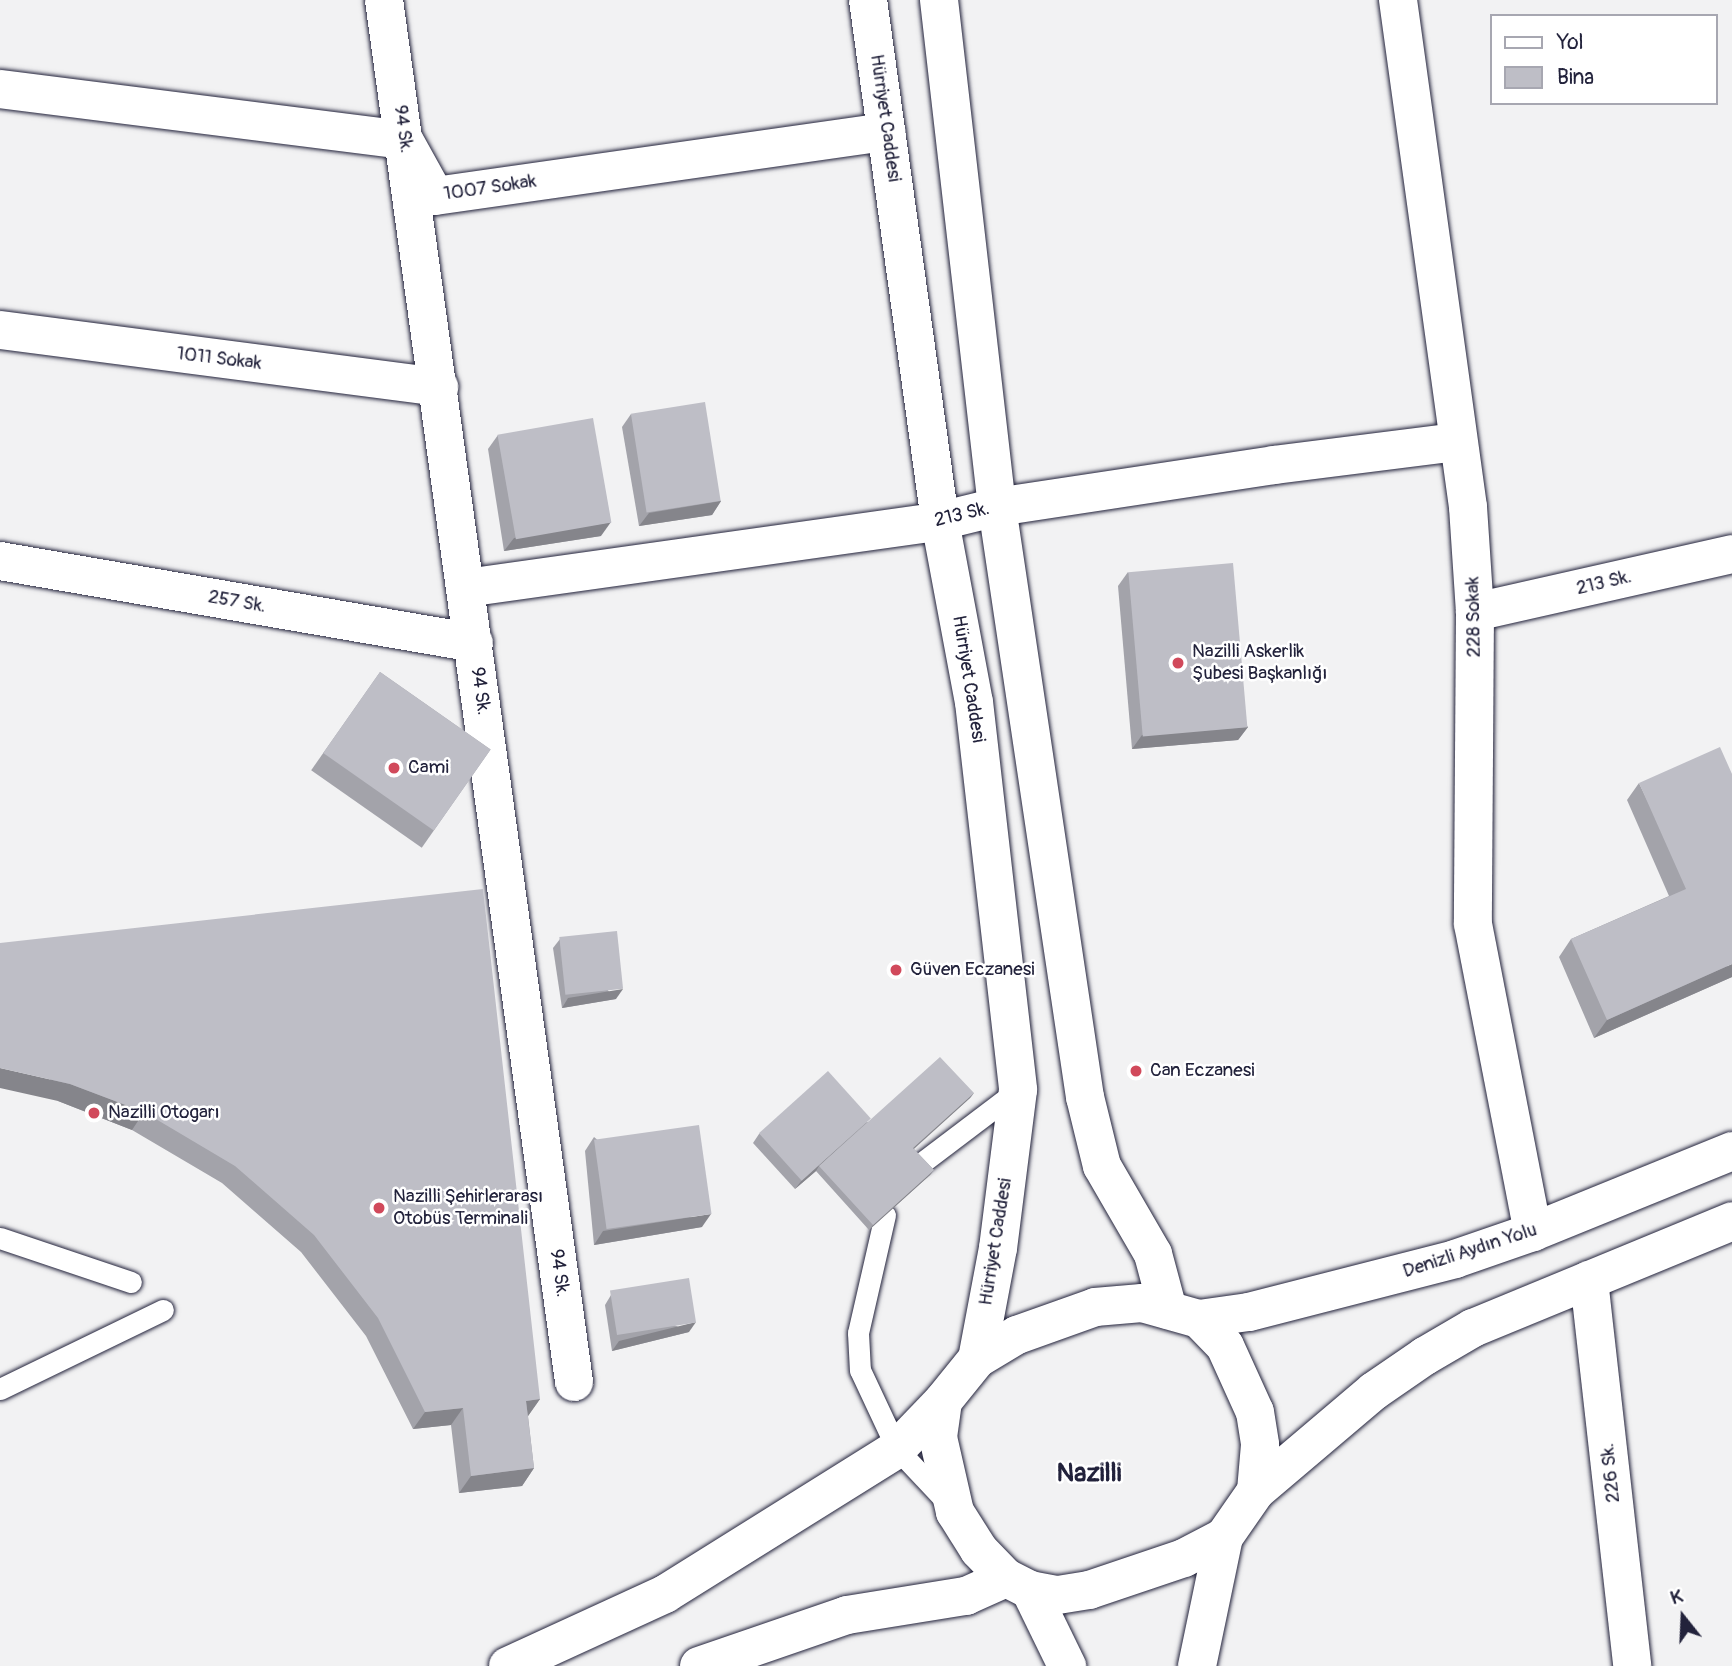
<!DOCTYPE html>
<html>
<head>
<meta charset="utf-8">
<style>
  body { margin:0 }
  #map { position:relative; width:1732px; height:1666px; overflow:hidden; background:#f2f2f3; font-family:Pangolin,sans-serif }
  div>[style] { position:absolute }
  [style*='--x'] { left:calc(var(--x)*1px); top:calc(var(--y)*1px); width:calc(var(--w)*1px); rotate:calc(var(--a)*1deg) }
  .roads { filter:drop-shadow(0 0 2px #22223b) drop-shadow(0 0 2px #22223b) }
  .lane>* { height:21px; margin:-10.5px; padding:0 10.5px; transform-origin:10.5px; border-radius:10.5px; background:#fff }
  .street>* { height:38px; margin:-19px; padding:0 19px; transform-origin:19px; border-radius:19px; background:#fff }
  .secondary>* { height:38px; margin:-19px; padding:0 19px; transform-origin:19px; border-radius:19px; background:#fff }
  .highway>* { height:38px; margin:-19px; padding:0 19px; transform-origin:19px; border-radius:19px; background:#fff }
  .wall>* { inset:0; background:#a3a3aa; transform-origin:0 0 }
  .shaded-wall>* { inset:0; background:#85858b }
  .building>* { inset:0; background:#bebec6; transform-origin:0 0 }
  .dots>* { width:19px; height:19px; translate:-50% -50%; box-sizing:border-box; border:4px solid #fff; border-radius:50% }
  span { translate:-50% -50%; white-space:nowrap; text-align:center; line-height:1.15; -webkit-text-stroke:5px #fff; paint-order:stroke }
  .street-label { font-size:19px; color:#22223b }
  .poi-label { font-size:19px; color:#22223b }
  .left { translate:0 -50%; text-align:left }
  .district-label { font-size:26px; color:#22223b; font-weight:700 }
  .legend { position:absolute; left:1490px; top:14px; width:228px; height:91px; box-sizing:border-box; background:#fff; border:2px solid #a7a7b1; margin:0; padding:9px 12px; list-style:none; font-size:21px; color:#22223b }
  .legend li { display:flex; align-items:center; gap:14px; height:35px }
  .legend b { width:35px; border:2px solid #a7a7b1 }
  .north { position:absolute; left:1648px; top:1582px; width:70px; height:70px; -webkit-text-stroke:5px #fff; paint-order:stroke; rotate:342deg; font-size:19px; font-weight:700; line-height:28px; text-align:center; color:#22223b }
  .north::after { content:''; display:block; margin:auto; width:24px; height:32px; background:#22223b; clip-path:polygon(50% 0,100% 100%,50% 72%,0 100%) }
</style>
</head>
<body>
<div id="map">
  <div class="roads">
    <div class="lane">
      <i style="--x:920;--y:1164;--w:123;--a:-37.1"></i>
      <i style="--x:885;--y:1215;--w:121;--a:102.9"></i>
      <i style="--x:858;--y:1333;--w:37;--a:87"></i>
      <i style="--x:860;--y:1370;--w:87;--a:64.9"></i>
      <i style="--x:897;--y:1449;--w:73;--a:46.7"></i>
      <i style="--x:0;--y:1238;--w:138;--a:18.6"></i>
      <i style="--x:0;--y:1389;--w:181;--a:-25.9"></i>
    </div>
    <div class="street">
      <i style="--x:384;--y:0;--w:1395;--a:82.17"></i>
      <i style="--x:1398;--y:0;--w:512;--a:82.14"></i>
      <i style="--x:1468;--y:507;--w:105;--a:86.2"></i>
      <i style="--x:1475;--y:612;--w:312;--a:90.4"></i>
      <i style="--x:1473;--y:924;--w:314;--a:79"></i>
      <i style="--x:0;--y:89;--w:407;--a:7.2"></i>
      <i style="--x:404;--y:140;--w:64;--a:61"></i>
      <i style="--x:435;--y:196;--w:456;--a:-8.1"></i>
      <i style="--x:0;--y:330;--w:443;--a:7.4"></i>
      <i style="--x:0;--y:561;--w:481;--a:9.8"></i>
      <i style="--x:466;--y:588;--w:479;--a:-8"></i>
      <i style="--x:940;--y:521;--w:59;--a:-13.8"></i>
      <i style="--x:997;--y:507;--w:280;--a:-8.6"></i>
      <i style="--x:1274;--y:465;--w:184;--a:-7.2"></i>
      <i style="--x:1475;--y:612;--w:263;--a:-12.7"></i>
      <i style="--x:1589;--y:1280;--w:388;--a:83.6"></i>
    </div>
    <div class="secondary">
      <i style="--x:868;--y:0;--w:526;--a:82.13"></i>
      <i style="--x:940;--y:521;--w:184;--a:79.4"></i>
      <i style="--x:974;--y:702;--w:390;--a:83.5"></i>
      <i style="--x:1018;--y:1090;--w:159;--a:97.2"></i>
      <i style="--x:998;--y:1248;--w:113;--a:100.7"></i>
      <i style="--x:939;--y:0;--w:510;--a:83.47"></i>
      <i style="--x:997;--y:507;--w:597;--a:81.52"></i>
      <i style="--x:1085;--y:1097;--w:71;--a:76.2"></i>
      <i style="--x:1102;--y:1166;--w:102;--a:59.9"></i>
      <i style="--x:1153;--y:1254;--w:58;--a:75"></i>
      <i style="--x:1030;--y:1590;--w:85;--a:64"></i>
      <i style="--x:1197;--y:1666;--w:132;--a:-78.2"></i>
    </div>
    <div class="highway">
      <i style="--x:1142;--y:1303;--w:59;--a:15.7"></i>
      <i style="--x:1199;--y:1319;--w:37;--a:46"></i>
      <i style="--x:1225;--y:1346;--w:72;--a:65.6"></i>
      <i style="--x:1255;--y:1412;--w:33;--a:81"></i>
      <i style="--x:1260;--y:1445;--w:46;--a:95"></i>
      <i style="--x:1256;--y:1491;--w:56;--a:124.8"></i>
      <i style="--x:1224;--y:1537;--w:45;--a:152.3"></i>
      <i style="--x:1184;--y:1558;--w:100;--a:161.4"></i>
      <i style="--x:1089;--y:1590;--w:33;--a:171"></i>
      <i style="--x:1056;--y:1595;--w:26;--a:-169"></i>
      <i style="--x:1030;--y:1590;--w:27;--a:-153"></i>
      <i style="--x:1006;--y:1578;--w:39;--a:-134"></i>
      <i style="--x:979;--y:1550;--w:45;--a:-122.3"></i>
      <i style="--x:955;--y:1512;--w:77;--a:-102.8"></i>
      <i style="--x:938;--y:1437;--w:36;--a:-82"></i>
      <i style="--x:943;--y:1401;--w:54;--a:-51"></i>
      <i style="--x:977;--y:1359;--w:47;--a:-31"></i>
      <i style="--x:1017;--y:1335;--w:83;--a:-19.7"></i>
      <i style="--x:1095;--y:1307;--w:47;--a:-4.9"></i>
      <i style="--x:1199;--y:1319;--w:50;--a:-8"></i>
      <i style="--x:1249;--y:1312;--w:213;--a:-14.4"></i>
      <i style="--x:1455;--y:1259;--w:83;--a:-19.1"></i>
      <i style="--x:1533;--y:1232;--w:215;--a:-22.1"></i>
      <i style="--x:1256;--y:1491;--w:155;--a:-40.3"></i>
      <i style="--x:1374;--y:1391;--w:62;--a:-34.5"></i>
      <i style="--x:1425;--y:1356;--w:56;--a:-30.3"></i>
      <i style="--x:1473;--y:1328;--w:280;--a:-22.4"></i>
      <i style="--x:508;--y:1666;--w:173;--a:-24.6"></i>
      <i style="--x:665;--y:1594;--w:274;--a:-32"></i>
      <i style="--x:897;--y:1449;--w:66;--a:-46.2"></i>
      <i style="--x:699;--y:1666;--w:157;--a:-19"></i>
      <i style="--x:847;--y:1615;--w:121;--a:-9.1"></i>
      <i style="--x:966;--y:1596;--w:44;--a:-24.2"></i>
    </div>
  </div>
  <div class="wall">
    <i style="clip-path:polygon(631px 414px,721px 501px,712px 515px,639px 526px,622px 427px)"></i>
    <i style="clip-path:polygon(498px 435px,601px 536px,504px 551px,488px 449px)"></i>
    <i style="clip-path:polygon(1128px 572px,1248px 727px,1238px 740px,1132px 749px,1118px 586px)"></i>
    <i style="left:380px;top:672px;width:135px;height:120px;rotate:35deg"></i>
    <i style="clip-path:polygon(1639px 783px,1732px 977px,1594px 1038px,1559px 957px,1571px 939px,1669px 896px,1627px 800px)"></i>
    <i style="clip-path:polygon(560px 939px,616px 999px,562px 1008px,553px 948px)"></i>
    <i style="clip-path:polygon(0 943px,540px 1399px,528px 1416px,534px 1468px,522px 1486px,459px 1493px,451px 1425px,413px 1429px,366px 1336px,301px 1252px,222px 1183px,132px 1130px,58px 1101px)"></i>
    <i style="clip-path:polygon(974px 1093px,970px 1098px,914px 1149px,934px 1170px,930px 1175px,869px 1230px,816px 1171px,795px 1189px,753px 1143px,759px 1134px,868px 1122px)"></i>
    <i style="clip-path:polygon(594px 1137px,702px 1227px,594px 1245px,585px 1151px)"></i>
    <i style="clip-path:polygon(611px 1295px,689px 1332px,612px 1351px,605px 1305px)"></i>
  </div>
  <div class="shaded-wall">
    <i style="clip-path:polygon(721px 501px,712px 515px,639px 526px,649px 513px)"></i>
    <i style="clip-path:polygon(611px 522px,601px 536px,504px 551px,514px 538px)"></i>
    <i style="clip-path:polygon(1248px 727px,1238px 740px,1132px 749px,1142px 735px)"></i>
    <i style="clip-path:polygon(1732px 964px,1732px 977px,1594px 1038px,1607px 1020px)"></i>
    <i style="clip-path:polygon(623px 989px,616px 999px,562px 1008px,568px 998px)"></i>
    <i style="clip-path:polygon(0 1068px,70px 1084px,144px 1112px,132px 1130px,58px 1101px,0 1088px)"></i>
    <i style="clip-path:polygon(974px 1093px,970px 1098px,910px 1152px,913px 1148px)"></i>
    <i style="clip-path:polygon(871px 1118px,819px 1166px,816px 1171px,795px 1189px,802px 1180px)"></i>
    <i style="clip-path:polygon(934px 1170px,930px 1175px,869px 1230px,873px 1225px)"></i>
    <i style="clip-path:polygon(711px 1214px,702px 1227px,594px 1245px,603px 1231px)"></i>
    <i style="clip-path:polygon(696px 1322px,689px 1332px,612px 1351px,619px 1341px)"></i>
    <i style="clip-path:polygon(540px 1399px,528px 1416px,526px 1401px)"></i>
    <i style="clip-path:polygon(463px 1408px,451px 1425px,413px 1429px,425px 1412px)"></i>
    <i style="clip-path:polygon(534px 1468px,522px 1486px,459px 1493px,471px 1476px)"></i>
  </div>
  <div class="building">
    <i style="left:705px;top:402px;width:100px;height:75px;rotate:81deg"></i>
    <i style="left:593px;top:418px;width:106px;height:97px;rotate:80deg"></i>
    <i style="left:1233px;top:563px;width:165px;height:105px;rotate:85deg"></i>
    <i style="left:380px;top:672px;width:135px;height:99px;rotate:35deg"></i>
    <i style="clip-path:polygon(1720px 747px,1732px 774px,1732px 964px,1607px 1020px,1571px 939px,1686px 889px,1639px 783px)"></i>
    <i style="clip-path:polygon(483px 889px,540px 1399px,526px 1401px,534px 1468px,471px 1476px,463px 1408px,425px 1412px,378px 1318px,314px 1235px,235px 1166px,144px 1112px,70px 1084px,0 1068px,0 943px)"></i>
    <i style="left:617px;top:931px;width:58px;height:58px;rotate:84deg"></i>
    <i style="clip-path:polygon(940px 1057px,974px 1093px,913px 1148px,934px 1170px,873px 1225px,819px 1166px)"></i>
    <i style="left:828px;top:1071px;width:64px;height:93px;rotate:48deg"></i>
    <i style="left:699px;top:1125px;width:90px;height:106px;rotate:82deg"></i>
    <i style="left:689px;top:1278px;width:45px;height:80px;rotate:81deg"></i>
  </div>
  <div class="dots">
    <i style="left:1178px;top:663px;background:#d1495b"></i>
    <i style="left:394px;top:768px;background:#d1495b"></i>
    <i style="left:896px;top:970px;background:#d1495b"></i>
    <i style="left:1136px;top:1071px;background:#d1495b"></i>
    <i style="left:94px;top:1113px;background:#d1495b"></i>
    <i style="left:379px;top:1208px;background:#d1495b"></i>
  </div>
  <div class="street-label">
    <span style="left:885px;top:118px;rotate:82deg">Hürriyet Caddesi</span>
    <span style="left:403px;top:129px;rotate:82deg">94 Sk.</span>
    <span style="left:490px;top:188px;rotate:-8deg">1007 Sokak</span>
    <span style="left:219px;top:359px;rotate:7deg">1011 Sokak</span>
    <span style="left:962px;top:515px;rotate:-13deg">213 Sk.</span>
    <span style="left:1604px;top:583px;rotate:-13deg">213 Sk.</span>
    <span style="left:237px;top:602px;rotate:10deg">257 Sk.</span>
    <span style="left:1474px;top:617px;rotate:-91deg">228 Sokak</span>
    <span style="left:968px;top:679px;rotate:81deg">Hürriyet Caddesi</span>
    <span style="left:480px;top:691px;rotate:82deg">94 Sk.</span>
    <span style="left:996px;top:1242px;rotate:-81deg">Hürriyet Caddesi</span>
    <span style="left:1470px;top:1251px;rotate:-18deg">Denizli Aydın Yolu</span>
    <span style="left:559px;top:1273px;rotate:82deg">94 Sk.</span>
    <span style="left:1611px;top:1473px;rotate:-96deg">226 Sk.</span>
  </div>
  <div class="poi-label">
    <span class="left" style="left:1192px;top:663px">Nazilli Askerlik<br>Şubesi Başkanlığı</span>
    <span class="left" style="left:408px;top:768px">Cami</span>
    <span class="left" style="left:910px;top:970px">Güven Eczanesi</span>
    <span class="left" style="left:1150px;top:1071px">Can Eczanesi</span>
    <span class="left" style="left:108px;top:1113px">Nazilli Otogarı</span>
    <span class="left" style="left:393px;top:1208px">Nazilli Şehirlerarası<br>Otobüs Terminali</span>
  </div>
  <div class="district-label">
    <span style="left:1089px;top:1474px">Nazilli</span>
  </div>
  <ul class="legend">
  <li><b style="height:9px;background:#fff"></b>Yol</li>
  <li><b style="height:19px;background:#bebec6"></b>Bina</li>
  </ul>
  <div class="north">K</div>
</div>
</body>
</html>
